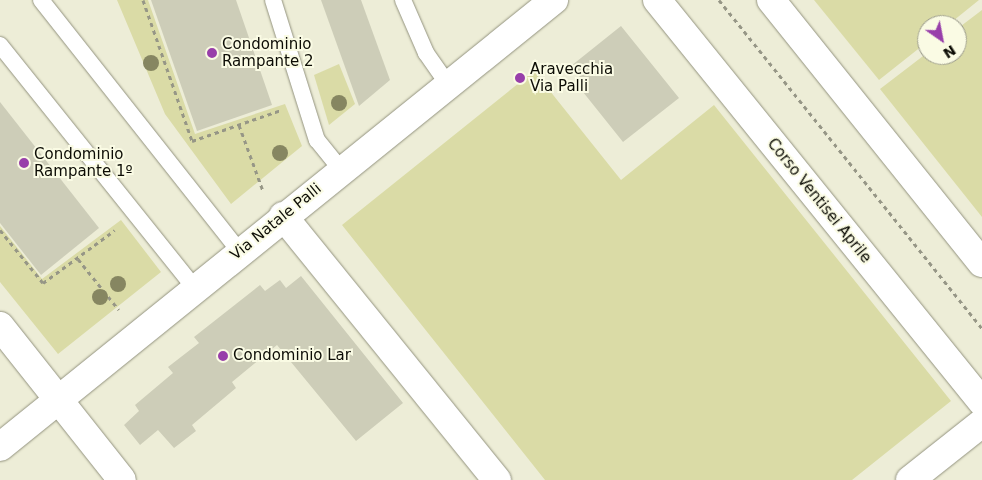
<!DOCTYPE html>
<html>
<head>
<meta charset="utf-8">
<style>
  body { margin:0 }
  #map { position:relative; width:982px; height:480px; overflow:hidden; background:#ededd7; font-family:"DejaVu Sans",sans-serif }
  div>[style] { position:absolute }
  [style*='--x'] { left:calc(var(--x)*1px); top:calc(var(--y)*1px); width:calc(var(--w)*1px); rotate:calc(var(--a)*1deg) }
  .green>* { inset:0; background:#dadba6 }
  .building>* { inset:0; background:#cdcdb8 }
  .path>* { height:3px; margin-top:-1.5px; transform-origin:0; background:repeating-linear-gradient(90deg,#969686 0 4px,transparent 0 8px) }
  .roads { filter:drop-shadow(0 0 1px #93937f) drop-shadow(0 0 1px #93937f) }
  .lane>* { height:16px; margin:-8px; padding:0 8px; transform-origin:8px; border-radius:8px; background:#fff }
  .street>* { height:28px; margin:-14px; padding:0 14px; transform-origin:14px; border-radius:14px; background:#fff }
  .trees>* { width:16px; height:16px; margin:-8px; border-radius:50%; background:#868661 }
  .dots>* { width:14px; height:14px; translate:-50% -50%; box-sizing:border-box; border:2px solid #fafbe4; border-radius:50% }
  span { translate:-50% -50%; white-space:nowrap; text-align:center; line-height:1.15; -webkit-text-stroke:4px #fafbe4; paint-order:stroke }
  .poi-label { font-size:15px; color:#0c0c05 }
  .left { translate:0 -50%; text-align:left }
  .street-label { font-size:15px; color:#0c0c05 }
  .north { position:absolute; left:917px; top:15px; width:50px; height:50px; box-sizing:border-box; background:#fafbe4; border:1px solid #9b9b8b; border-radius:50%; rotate:147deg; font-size:14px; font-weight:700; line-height:20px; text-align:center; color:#0c0c05 }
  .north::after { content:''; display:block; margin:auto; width:18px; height:22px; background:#983faa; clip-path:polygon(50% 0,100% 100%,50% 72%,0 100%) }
</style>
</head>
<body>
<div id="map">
  <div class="green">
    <i style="clip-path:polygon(117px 0,148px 0,195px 134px,285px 104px,302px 146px,231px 204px,165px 114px)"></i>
    <i style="clip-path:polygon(814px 0,979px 0,948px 25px,927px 25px,927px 42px,879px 80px)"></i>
    <i style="clip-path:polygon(982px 10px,982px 217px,880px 89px,927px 53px,957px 55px,957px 29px)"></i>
    <i style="clip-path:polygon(339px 64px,355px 104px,329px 125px,314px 75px)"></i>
    <i style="clip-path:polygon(534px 71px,621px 180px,714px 105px,951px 401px,852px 480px,545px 480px,342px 225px)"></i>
    <i style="clip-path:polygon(121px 220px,161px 272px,58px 354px,0 282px,0 226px,42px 279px)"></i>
  </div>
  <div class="building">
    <i style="clip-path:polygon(151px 0,236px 0,272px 105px,197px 131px)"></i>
    <i style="clip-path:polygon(321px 0,361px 0,390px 80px,359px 106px)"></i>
    <i style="clip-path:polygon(621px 26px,679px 98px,623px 142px,583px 92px,588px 87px,571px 66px)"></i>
    <i style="clip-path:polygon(0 102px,99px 228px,41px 275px,0 223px)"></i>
    <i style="clip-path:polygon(301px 276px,403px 403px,356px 441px,277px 345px,232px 382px,236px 388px,192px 425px,196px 431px,174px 448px,158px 430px,140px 445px,124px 425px,139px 411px,135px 405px,173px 373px,168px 367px,199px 343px,194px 337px,260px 285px,265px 291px,280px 280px,286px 288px)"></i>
  </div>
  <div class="path">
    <i style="--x:143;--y:0;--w:149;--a:70.8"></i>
    <i style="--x:192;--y:141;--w:94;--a:-19.2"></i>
    <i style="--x:719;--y:0;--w:420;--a:51.3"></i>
    <i style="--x:239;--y:125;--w:70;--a:70"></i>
    <i style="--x:0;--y:230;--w:68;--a:50.9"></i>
    <i style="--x:43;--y:283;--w:89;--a:-36.4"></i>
    <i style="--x:78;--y:259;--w:65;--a:51.2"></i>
  </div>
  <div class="roads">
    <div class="lane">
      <i style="--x:41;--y:0;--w:321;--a:51.7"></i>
      <i style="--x:273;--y:0;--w:147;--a:72.6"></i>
      <i style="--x:317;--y:140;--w:38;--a:51"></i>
      <i style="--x:403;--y:0;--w:58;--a:66.5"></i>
      <i style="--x:426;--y:53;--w:38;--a:55"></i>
      <i style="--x:0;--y:45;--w:312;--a:51.3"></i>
    </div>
    <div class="street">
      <i style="--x:657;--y:0;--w:517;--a:51.05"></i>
      <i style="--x:771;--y:0;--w:337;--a:51.3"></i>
      <i style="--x:283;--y:216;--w:340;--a:51"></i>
      <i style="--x:0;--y:326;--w:196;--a:51.6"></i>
      <i style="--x:0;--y:447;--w:712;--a:-38.9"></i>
      <i style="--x:910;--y:480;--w:92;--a:-38.4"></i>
    </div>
  </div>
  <div class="trees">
    <i style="left:151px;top:63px"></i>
    <i style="left:339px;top:103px"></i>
    <i style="left:280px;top:153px"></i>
    <i style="left:118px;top:284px"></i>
    <i style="left:100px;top:297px"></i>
  </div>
  <div class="dots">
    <i style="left:212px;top:53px;background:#983faa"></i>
    <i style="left:520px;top:78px;background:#983faa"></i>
    <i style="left:24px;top:163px;background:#983faa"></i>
    <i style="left:223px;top:356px;background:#983faa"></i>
  </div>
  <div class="poi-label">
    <span class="left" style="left:222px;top:53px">Condominio<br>Rampante 2</span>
    <span class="left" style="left:530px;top:78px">Aravecchia<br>Via Palli</span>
    <span class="left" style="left:34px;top:163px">Condominio<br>Rampante 1º</span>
    <span class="left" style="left:233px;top:356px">Condominio Lar</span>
  </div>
  <div class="street-label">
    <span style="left:819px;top:201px;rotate:51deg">Corso Ventisei Aprile</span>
    <span style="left:276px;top:222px;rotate:-39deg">Via Natale Palli</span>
  </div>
  <div class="north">N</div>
</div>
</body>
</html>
